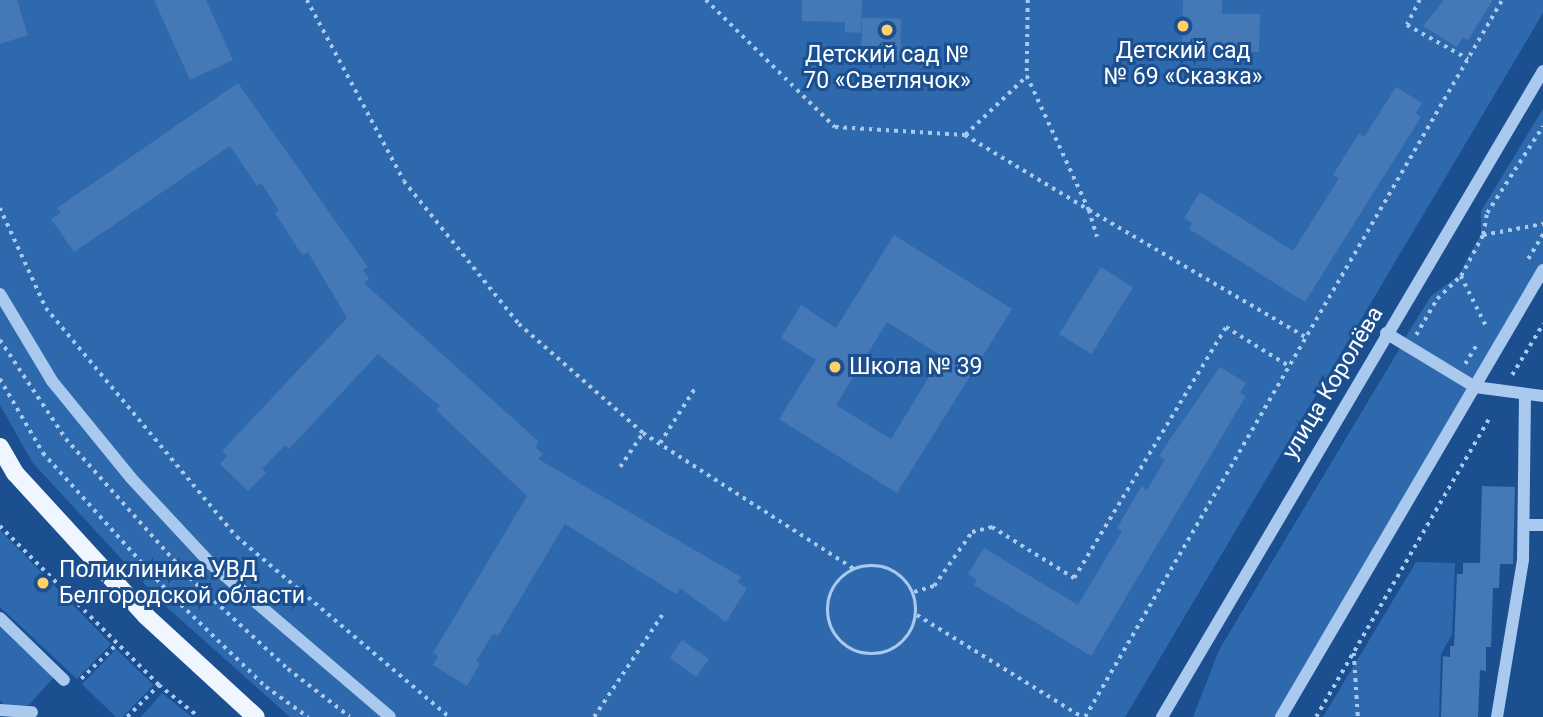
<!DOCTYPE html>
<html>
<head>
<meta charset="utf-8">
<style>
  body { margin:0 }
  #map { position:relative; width:1543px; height:717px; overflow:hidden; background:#1b4f8f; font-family:Roboto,sans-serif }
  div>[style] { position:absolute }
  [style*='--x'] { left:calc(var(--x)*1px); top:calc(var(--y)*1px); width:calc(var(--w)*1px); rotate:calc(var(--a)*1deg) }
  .green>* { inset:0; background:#2e69ad; transform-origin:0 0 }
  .building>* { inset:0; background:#4478b7; transform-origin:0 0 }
  .path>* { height:3.5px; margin-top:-1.75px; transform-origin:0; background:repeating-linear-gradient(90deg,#a9c9ee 0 3.5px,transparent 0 8.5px) }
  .path>.ring { margin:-1.75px; padding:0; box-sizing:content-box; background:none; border:3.5px solid #a9c9ee; border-radius:50% }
  .minor>* { height:12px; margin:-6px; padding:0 6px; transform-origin:6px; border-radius:6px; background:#a9c9ee }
  .major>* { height:18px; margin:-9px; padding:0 9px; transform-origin:9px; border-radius:9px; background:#f0f6ff }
  .dots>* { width:19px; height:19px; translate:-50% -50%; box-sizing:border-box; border:4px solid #1b4f8f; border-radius:50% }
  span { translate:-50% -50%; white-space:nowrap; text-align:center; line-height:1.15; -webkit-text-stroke:6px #1b4f8f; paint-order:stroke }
  .poi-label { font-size:23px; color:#fff }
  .left { translate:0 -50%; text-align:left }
  .street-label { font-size:23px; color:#fff }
</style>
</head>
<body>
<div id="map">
  <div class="green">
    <i style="clip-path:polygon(0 0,1543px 0,1543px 13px,1125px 717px,290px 717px,161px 602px,32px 462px,0 405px)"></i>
    <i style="clip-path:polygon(1543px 109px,1543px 266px,1476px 380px,1405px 338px,1431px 296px,1458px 276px,1481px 234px,1481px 211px)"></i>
    <i style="clip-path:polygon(1400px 348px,1470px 390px,1277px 717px,1193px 717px,1219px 650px)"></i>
    <i style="clip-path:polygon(0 530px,111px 644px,77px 679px,0 607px)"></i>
    <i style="clip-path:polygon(1416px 562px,1455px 563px,1452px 635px,1441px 654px,1439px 717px,1323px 717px)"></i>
    <i style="clip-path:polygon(0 625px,54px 677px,29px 705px,5px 706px,0 700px)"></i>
    <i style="left:116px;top:649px;width:52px;height:49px;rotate:44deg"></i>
    <i style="clip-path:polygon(162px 693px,192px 717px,141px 717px)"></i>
  </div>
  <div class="building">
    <i style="clip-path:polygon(0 0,17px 0,28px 35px,0 44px)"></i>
    <i style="clip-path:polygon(154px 0,206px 0,233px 60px,190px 80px)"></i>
    <i style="clip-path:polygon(802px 0,862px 0,861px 33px,845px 32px,845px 22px,802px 21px)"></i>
    <i style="clip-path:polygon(1183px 0,1222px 0,1222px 14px,1260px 14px,1259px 52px,1182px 51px)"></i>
    <i style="clip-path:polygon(1444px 0,1493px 0,1468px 40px,1463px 37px,1457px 47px,1423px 26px)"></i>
    <i style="left:862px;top:18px;width:39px;height:41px;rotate:1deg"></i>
    <i style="clip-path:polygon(238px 83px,368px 267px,363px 270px,369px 279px,364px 283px,539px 442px,535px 447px,543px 454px,538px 459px,741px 577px,737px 582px,747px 588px,726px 622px,680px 588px,676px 594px,565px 524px,498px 636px,493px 634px,476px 661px,480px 664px,467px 686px,433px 665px,438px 656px,433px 653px,527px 496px,436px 410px,440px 406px,378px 354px,289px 449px,285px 445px,262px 469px,266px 473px,248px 491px,220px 464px,227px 456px,222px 451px,347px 318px,308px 252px,302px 255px,275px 213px,279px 210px,261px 183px,257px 186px,230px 146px,74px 252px,51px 219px,61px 213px,57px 208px)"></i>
    <i style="clip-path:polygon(1396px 87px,1422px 103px,1416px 113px,1421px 117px,1305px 302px,1189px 229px,1192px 223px,1184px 218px,1200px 192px,1293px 251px,1339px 178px,1333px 175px,1359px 133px,1364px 137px)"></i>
    <i style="clip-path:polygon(evenodd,894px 235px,1012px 309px,897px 493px,779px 419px,816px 360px,781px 338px,801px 305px,836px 328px,894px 235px,887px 322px,942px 356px,891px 439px,836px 405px,887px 322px)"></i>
    <i style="left:1101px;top:267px;width:38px;height:79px;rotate:32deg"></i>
    <i style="clip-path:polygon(1220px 367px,1246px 383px,1240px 393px,1246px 396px,1091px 656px,974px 585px,977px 580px,968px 574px,984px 548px,1078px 605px,1122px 531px,1117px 528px,1132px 502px,1142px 486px,1147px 490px,1165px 460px,1159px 456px,1164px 448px)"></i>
    <i style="clip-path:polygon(1482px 486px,1515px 487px,1513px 564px,1500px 564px,1499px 588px,1493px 588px,1491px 647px,1486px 647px,1486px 671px,1480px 670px,1478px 717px,1441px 717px,1443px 656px,1450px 657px,1450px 646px,1454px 646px,1457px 574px,1463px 574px,1463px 563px,1480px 563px)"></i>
    <i style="left:682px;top:640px;width:33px;height:22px;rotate:35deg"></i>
  </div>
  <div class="path">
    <i style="--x:307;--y:0;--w:205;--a:61.8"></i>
    <i style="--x:404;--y:181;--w:184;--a:51.2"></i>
    <i style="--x:519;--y:324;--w:165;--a:41.3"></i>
    <i style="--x:643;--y:433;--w:251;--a:32.8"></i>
    <i style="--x:706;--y:0;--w:181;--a:44.6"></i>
    <i style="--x:835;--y:127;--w:130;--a:3.5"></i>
    <i style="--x:965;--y:135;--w:86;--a:-43.6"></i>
    <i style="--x:1028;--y:0;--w:76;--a:90.8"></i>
    <i style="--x:1027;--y:76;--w:148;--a:65.2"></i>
    <i style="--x:1089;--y:210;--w:253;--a:30.4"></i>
    <i style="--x:1420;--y:0;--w:28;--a:117"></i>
    <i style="--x:1407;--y:25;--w:70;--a:29.1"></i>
    <i style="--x:965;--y:135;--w:145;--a:31.2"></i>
    <i style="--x:1089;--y:210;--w:28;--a:73"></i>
    <i style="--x:0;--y:208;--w:110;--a:65.3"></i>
    <i style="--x:46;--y:308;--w:298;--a:50.2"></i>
    <i style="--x:237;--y:537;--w:278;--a:40.3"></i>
    <i style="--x:1483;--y:235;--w:22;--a:-80"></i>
    <i style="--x:1487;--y:213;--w:103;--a:-57.2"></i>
    <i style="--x:1528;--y:259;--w:29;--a:-59"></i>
    <i style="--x:1461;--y:276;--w:58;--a:63.4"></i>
    <i style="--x:1416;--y:335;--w:42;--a:-59.7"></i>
    <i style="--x:1437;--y:299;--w:33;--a:-44"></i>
    <i style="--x:1461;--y:276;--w:47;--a:-61.8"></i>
    <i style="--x:1483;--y:235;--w:61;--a:-10.4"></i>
    <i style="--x:0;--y:340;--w:119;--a:56.3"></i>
    <i style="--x:66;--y:439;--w:186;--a:48.3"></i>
    <i style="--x:190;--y:578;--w:134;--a:42.9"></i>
    <i style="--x:288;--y:669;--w:78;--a:37.7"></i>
    <i style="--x:1465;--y:364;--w:23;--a:-59"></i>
    <i style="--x:1512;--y:375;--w:60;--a:-58.7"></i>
    <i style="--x:0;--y:379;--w:86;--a:59.8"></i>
    <i style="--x:43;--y:453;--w:188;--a:48"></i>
    <i style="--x:169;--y:593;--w:135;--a:44.1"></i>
    <i style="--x:266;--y:687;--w:52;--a:35.5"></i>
    <i style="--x:660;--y:443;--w:65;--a:-57.5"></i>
    <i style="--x:620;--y:467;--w:41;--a:-55.9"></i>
    <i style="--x:0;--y:526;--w:225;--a:45"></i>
    <i style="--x:159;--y:685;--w:51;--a:38.7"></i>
    <i class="ring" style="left:828px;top:566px;width:84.5px;height:84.5px"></i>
    <i style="--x:914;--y:592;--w:21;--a:-17"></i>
    <i style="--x:934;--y:586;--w:66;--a:-54.9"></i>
    <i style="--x:972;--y:532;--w:21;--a:-14"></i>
    <i style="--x:992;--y:527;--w:97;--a:31.9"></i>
    <i style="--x:1074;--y:578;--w:293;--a:-58.8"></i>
    <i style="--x:1226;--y:327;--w:74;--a:31.8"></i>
    <i style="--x:917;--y:615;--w:194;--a:31.7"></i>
    <i style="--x:1354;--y:653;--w:64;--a:86.4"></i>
    <i style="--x:81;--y:679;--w:50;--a:-44.2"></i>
    <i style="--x:127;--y:717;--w:45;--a:-45"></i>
    <i style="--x:594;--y:717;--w:126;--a:-56.3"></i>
    <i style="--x:1085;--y:717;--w:829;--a:-59.82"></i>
    <i style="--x:1316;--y:717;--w:347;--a:-59.9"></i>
  </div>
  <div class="minor">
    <i style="--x:0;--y:294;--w:101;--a:59.1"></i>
    <i style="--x:52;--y:381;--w:125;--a:50.8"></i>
    <i style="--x:131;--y:478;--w:117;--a:47.1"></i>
    <i style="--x:211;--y:564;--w:235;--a:40.5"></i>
    <i style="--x:1386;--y:333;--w:104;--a:31.2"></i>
    <i style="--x:1475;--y:387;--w:69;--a:7.5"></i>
    <i style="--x:1524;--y:525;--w:19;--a:0"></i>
    <i style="--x:0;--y:618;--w:89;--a:44.1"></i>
    <i style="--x:0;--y:710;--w:32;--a:4"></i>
    <i style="--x:1162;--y:717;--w:750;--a:-59.47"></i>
    <i style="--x:1281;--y:717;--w:518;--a:-59.62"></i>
    <i style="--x:1497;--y:717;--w:159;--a:-80.6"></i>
    <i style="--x:1523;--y:560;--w:165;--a:-89.3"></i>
  </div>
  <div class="major">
    <i style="--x:0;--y:447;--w:30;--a:60"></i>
    <i style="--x:15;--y:473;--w:194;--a:47.5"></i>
    <i style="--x:146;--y:616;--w:149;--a:42.6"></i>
  </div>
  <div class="dots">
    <i style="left:1183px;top:26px;background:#ffd166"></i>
    <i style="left:887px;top:30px;background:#ffd166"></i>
    <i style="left:835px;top:367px;background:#ffd166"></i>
    <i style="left:43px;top:583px;background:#ffd166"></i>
  </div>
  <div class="poi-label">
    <span style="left:1183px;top:64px">Детский сад<br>№ 69 «Сказка»</span>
    <span style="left:887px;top:68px">Детский сад №<br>70 «Светлячок»</span>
    <span class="left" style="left:849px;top:367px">Школа № 39</span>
    <span class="left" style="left:59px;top:583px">Поликлиника УВД<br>Белгородской области</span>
  </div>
  <div class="street-label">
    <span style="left:1333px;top:383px;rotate:-59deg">улица Королёва</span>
  </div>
</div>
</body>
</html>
